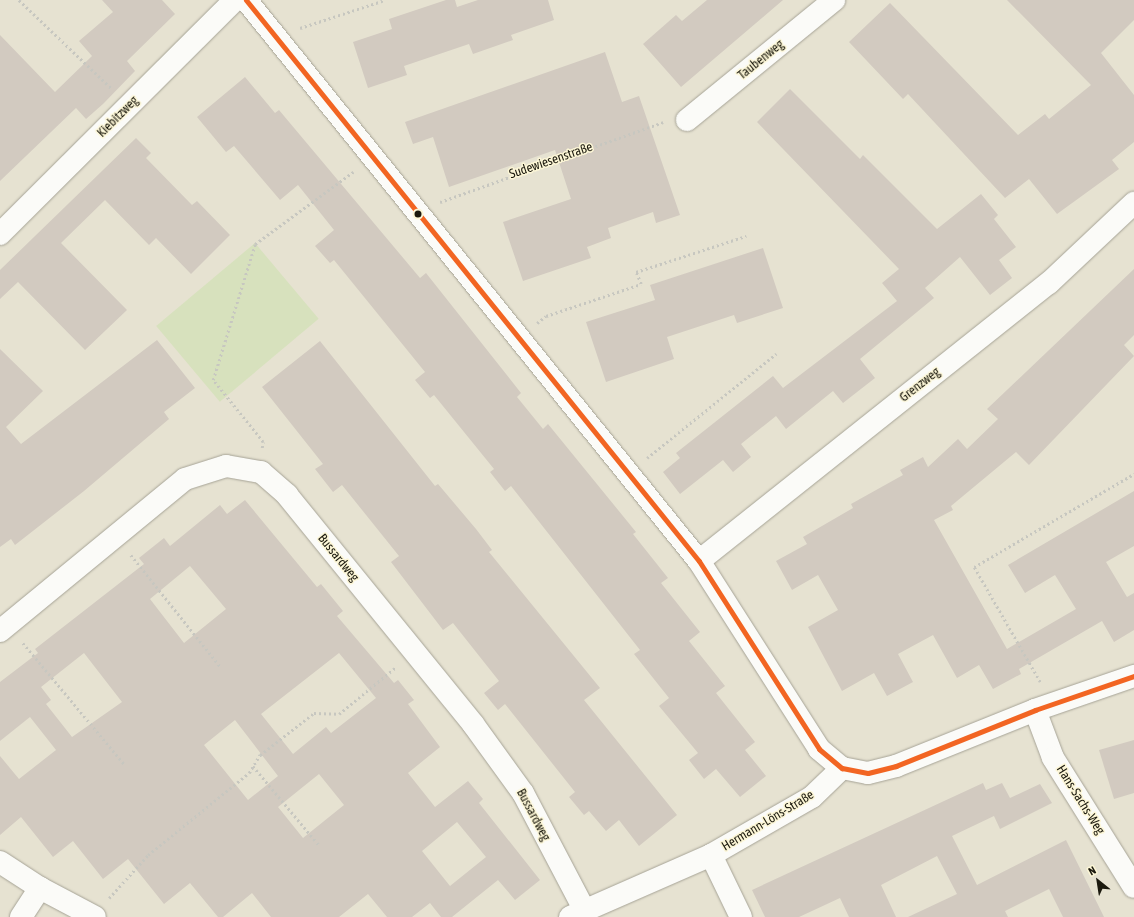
<!DOCTYPE html>
<html>
<head>
<meta charset="utf-8">
<style>
  body { margin:0 }
  #map { position:relative; width:1134px; height:917px; overflow:hidden; background:#e6e2d1; font-family:"Asap Condensed",sans-serif }
  div>[style] { position:absolute }
  [style*='--x'] { left:calc(var(--x)*1px); top:calc(var(--y)*1px); width:calc(var(--w)*1px); rotate:calc(var(--a)*1deg) }
  .green>* { inset:0; background:#d7e1bd; transform-origin:0 0 }
  .building>* { inset:0; background:#d2cac0 }
  .path>* { height:2.5px; margin-top:-1.25px; transform-origin:0; background:repeating-linear-gradient(90deg,#c7c7c0 0 2px,transparent 0 5px) }
  .roads { filter:drop-shadow(0 0 1px #a6a396) drop-shadow(0 0 1px #a6a396) }
  .street>* { height:22px; margin:-11px; padding:0 11px; transform-origin:11px; border-radius:11px; background:#fbfbf8 }
  .bus-1>* { height:5px; margin:-2.5px; padding:0 2.5px; transform-origin:2.5px; border-radius:2.5px; background:#f26522 }
  .dots>* { width:11px; height:11px; translate:-50% -50%; box-sizing:border-box; border:2px solid #fcf6d6; border-radius:50% }
  span { translate:-50% -50%; white-space:nowrap; text-align:center; line-height:1.15; -webkit-text-stroke:3px #fcf6d6; paint-order:stroke }
  .street-label { font-size:13px; color:#1b190e }
  .north { position:absolute; left:1078px; top:861px; width:40px; height:40px; -webkit-text-stroke:3px #fcf6d6; paint-order:stroke; rotate:330deg; font-size:11px; font-weight:700; line-height:16px; text-align:center; color:#1b190e }
  .north::after { content:''; display:block; margin:auto; width:14px; height:18px; background:#1b190e; clip-path:polygon(50% 0,100% 100%,50% 72%,0 100%) }
</style>
</head>
<body>
<div id="map">
  <div class="green">
    <i style="left:255px;top:243px;width:99px;height:129px;rotate:50deg"></i>
  </div>
  <div class="building">
    <i style="clip-path:polygon(102px 0,162px 0,175px 14px,127px 61px,135px 71px,103px 104px,86px 119px,76px 108px,0 181px,0 35px,55px 92px,92px 56px,79px 41px,113px 12px)"></i>
    <i style="clip-path:polygon(446px 0,455px 0,457px 7px,478px 0,548px 0,554px 20px,511px 35px,513px 40px,473px 54px,469px 44px,404px 66px,407px 75px,368px 88px,353px 42px,392px 29px,389px 19px)"></i>
    <i style="clip-path:polygon(707px 0,783px 0,681px 87px,643px 44px,676px 15px,682px 21px)"></i>
    <i style="clip-path:polygon(1007px 0,1134px 0,1134px 20px,1101px 53px,1134px 95px,1134px 142px,1112px 160px,1119px 169px,1057px 214px,1029px 179px,1005px 198px,908px 94px,903px 99px,849px 42px,890px 3px,1018px 135px,1045px 114px,1049px 119px,1091px 85px)"></i>
    <i style="clip-path:polygon(605px 52px,622px 102px,639px 96px,680px 215px,656px 223px,653px 212px,608px 228px,611px 238px,587px 247px,591px 258px,523px 281px,503px 222px,571px 199px,555px 150px,449px 187px,433px 137px,413px 144px,405px 122px)"></i>
    <i style="clip-path:polygon(245px 77px,275px 113px,279px 110px,420px 278px,426px 273px,521px 393px,517px 397px,543px 429px,548px 424px,636px 532px,633px 534px,668px 578px,661px 583px,700px 632px,689px 641px,725px 686px,716px 693px,755px 742px,745px 750px,766px 776px,740px 797px,716px 769px,704px 779px,689px 760px,698px 753px,659px 706px,669px 698px,634px 654px,640px 650px,511px 486px,505px 491px,490px 472px,494px 469px,434px 395px,430px 398px,415px 380px,425px 372px,334px 260px,330px 263px,315px 246px,334px 230px,298px 185px,280px 200px,234px 146px,226px 152px,197px 117px)"></i>
    <i style="clip-path:polygon(790px 89px,860px 159px,863px 155px,937px 229px,981px 194px,998px 215px,994px 219px,1016px 247px,999px 260px,1012px 278px,990px 295px,960px 257px,925px 288px,934px 298px,860px 359px,875px 378px,843px 403px,833px 391px,786px 429px,776px 416px,741px 444px,751px 457px,733px 472px,723px 460px,680px 494px,663px 472px,680px 458px,676px 453px,773px 376px,783px 388px,897px 301px,882px 283px,899px 269px,757px 122px)"></i>
    <i style="clip-path:polygon(136px 138px,151px 153px,146px 158px,192px 205px,197px 201px,230px 235px,191px 274px,156px 238px,149px 245px,105px 200px,61px 243px,127px 310px,85px 350px,18px 282px,0 299px,0 270px)"></i>
    <i style="clip-path:polygon(763px 248px,783px 308px,737px 323px,734px 315px,667px 337px,674px 359px,606px 382px,586px 322px,655px 300px,650px 285px)"></i>
    <i style="clip-path:polygon(1134px 269px,1134px 335px,1124px 345px,1134px 356px,1029px 465px,1016px 452px,951px 506px,953px 510px,934px 520px,1007px 649px,1076px 609px,1055px 575px,1025px 593px,1008px 565px,1134px 491px,1134px 546px,1106px 562px,1127px 597px,1134px 593px,1134px 630px,1114px 642px,1102px 621px,1019px 669px,1021px 674px,993px 689px,979px 665px,957px 678px,933px 635px,898px 654px,913px 682px,887px 696px,874px 673px,842px 691px,808px 627px,838px 610px,818px 575px,792px 590px,776px 561px,807px 544px,803px 537px,853px 508px,851px 504px,903px 475px,900px 470px,923px 457px,928px 467px,958px 439px,967px 449px,998px 419px,987px 409px)"></i>
    <i style="clip-path:polygon(157px 340px,195px 388px,164px 412px,169px 419px,84px 491px,15px 545px,11px 539px,0 547px,0 349px,43px 391px,6px 427px,21px 444px)"></i>
    <i style="clip-path:polygon(320px 341px,435px 486px,438px 484px,476px 529px,492px 550px,489px 552px,600px 688px,584px 700px,677px 815px,639px 846px,619px 820px,606px 831px,589px 811px,584px 815px,569px 797px,575px 792px,505px 704px,498px 710px,484px 693px,499px 681px,453px 623px,443px 630px,391px 562px,399px 556px,342px 485px,333px 492px,315px 469px,323px 464px,262px 387px)"></i>
    <i style="clip-path:polygon(evenodd,245px 500px,317px 587px,321px 584px,343px 611px,337px 616px,394px 683px,398px 680px,414px 700px,408px 704px,440px 747px,408px 773px,435px 807px,468px 781px,483px 799px,479px 803px,540px 880px,515px 900px,498px 880px,452px 917px,441px 917px,430px 903px,412px 917px,387px 917px,368px 894px,339px 917px,271px 917px,252px 893px,223px 917px,218px 917px,190px 883px,164px 904px,128px 859px,103px 879px,73px 841px,53px 857px,21px 817px,0 835px,0 756px,19px 779px,56px 750px,30px 717px,0 741px,0 682px,38px 653px,35px 649px,144px 564px,139px 558px,164px 538px,170px 546px,220px 505px,227px 514px,245px 500px,190px 566px,226px 609px,184px 643px,150px 599px,190px 566px,245px 500px,84px 653px,122px 702px,72px 737px,46px 704px,51px 700px,41px 687px,84px 653px,245px 500px,339px 653px,376px 698px,331px 733px,326px 727px,293px 754px,261px 714px,339px 653px,245px 500px,235px 720px,278px 776px,248px 800px,204px 745px,235px 720px,245px 500px,319px 774px,344px 805px,303px 838px,278px 807px,319px 774px,245px 500px,457px 822px,486px 857px,450px 886px,422px 851px,457px 822px)"></i>
    <i style="clip-path:polygon(1134px 740px,1134px 793px,1114px 799px,1099px 750px)"></i>
    <i style="clip-path:polygon(983px 783px,986px 790px,1002px 783px,1010px 798px,1040px 784px,1052px 803px,1000px 829px,994px 816px,952px 836px,977px 885px,1066px 840px,1104px 917px,1063px 917px,1049px 889px,1005px 911px,1008px 917px,908px 917px,957px 894px,937px 856px,881px 885px,896px 917px,849px 917px,840px 898px,799px 917px,765px 917px,752px 890px)"></i>
  </div>
  <div class="path">
    <i style="--x:19;--y:0;--w:127;--a:43.7"></i>
    <i style="--x:300;--y:28;--w:89;--a:-18.2"></i>
    <i style="--x:440;--y:202;--w:237;--a:-19.7"></i>
    <i style="--x:537;--y:323;--w:11;--a:-38"></i>
    <i style="--x:546;--y:316;--w:100;--a:-18.6"></i>
    <i style="--x:641;--y:284;--w:13;--a:-113"></i>
    <i style="--x:636;--y:272;--w:116;--a:-18.1"></i>
    <i style="--x:262;--y:448;--w:6;--a:-81"></i>
    <i style="--x:263;--y:442;--w:80;--a:-128.9"></i>
    <i style="--x:213;--y:380;--w:142;--a:-72.8"></i>
    <i style="--x:255;--y:244;--w:122;--a:-36.3"></i>
    <i style="--x:647;--y:458;--w:166;--a:-38.9"></i>
    <i style="--x:131;--y:555;--w:142;--a:51.3"></i>
    <i style="--x:23;--y:643;--w:159;--a:50.1"></i>
    <i style="--x:1040;--y:682;--w:133;--a:-119.9"></i>
    <i style="--x:974;--y:567;--w:185;--a:-30.2"></i>
    <i style="--x:253;--y:766;--w:104;--a:50.1"></i>
    <i style="--x:109;--y:898;--w:58;--a:-47.8"></i>
    <i style="--x:148;--y:855;--w:130;--a:-39.1"></i>
    <i style="--x:249;--y:773;--w:21;--a:-59"></i>
    <i style="--x:260;--y:755;--w:68;--a:-37.9"></i>
    <i style="--x:314;--y:713;--w:25;--a:2"></i>
    <i style="--x:339;--y:714;--w:74;--a:-39.5"></i>
  </div>
  <div class="roads">
    <div class="street">
      <i style="--x:246;--y:0;--w:721;--a:51.08"></i>
      <i style="--x:699;--y:561;--w:223;--a:57.4"></i>
      <i style="--x:819;--y:749;--w:30;--a:40"></i>
      <i style="--x:842;--y:768;--w:26;--a:11"></i>
      <i style="--x:868;--y:773;--w:29;--a:-14"></i>
      <i style="--x:896;--y:766;--w:150;--a:-21.9"></i>
      <i style="--x:1035;--y:710;--w:105;--a:-19"></i>
      <i style="--x:687;--y:120;--w:190;--a:-39.2"></i>
      <i style="--x:0;--y:234;--w:332;--a:-44.9"></i>
      <i style="--x:699;--y:561;--w:447;--a:-38.5"></i>
      <i style="--x:1049;--y:283;--w:117;--a:-43.3"></i>
      <i style="--x:0;--y:631;--w:239;--a:-39.4"></i>
      <i style="--x:185;--y:479;--w:43;--a:-17.6"></i>
      <i style="--x:226;--y:466;--w:36;--a:10"></i>
      <i style="--x:261;--y:472;--w:35;--a:41"></i>
      <i style="--x:287;--y:495;--w:295;--a:50.9"></i>
      <i style="--x:473;--y:724;--w:85;--a:54.1"></i>
      <i style="--x:523;--y:793;--w:133;--a:62.3"></i>
      <i style="--x:1035;--y:710;--w:51;--a:69.4"></i>
      <i style="--x:1053;--y:758;--w:152;--a:57.9"></i>
      <i style="--x:711;--y:855;--w:69;--a:64.2"></i>
      <i style="--x:0;--y:862;--w:48;--a:33"></i>
      <i style="--x:40;--y:888;--w:62;--a:27.8"></i>
      <i style="--x:21;--y:917;--w:35;--a:-57"></i>
      <i style="--x:570;--y:917;--w:154;--a:-23.7"></i>
      <i style="--x:711;--y:855;--w:116;--a:-29.9"></i>
      <i style="--x:812;--y:797;--w:42;--a:-44"></i>
    </div>
  </div>
  <div class="bus-1">
    <i style="--x:246;--y:0;--w:721;--a:51.08"></i>
    <i style="--x:699;--y:561;--w:223;--a:57.4"></i>
    <i style="--x:819;--y:749;--w:30;--a:40"></i>
    <i style="--x:842;--y:768;--w:26;--a:11"></i>
    <i style="--x:868;--y:773;--w:29;--a:-14"></i>
    <i style="--x:896;--y:766;--w:150;--a:-21.9"></i>
    <i style="--x:1035;--y:710;--w:105;--a:-19"></i>
  </div>
  <div class="dots">
    <i style="left:418px;top:214px;background:#1b190e"></i>
  </div>
  <div class="street-label">
    <span style="left:761px;top:60px;rotate:-39deg">Taubenweg</span>
    <span style="left:118px;top:117px;rotate:-45deg">Kiebitzweg</span>
    <span style="left:551px;top:161px;rotate:-19deg">Sudewiesenstraße</span>
    <span style="left:920px;top:385px;rotate:-38deg">Grenzweg</span>
    <span style="left:338px;top:558px;rotate:51deg">Bussardweg</span>
    <span style="left:1080px;top:800px;rotate:58deg">Hans-Sachs-Weg</span>
    <span style="left:533px;top:815px;rotate:62deg">Bussardweg</span>
    <span style="left:768px;top:821px;rotate:-31deg">Hermann-Löns-Straße</span>
  </div>
  <div class="north">N</div>
</div>
</body>
</html>
